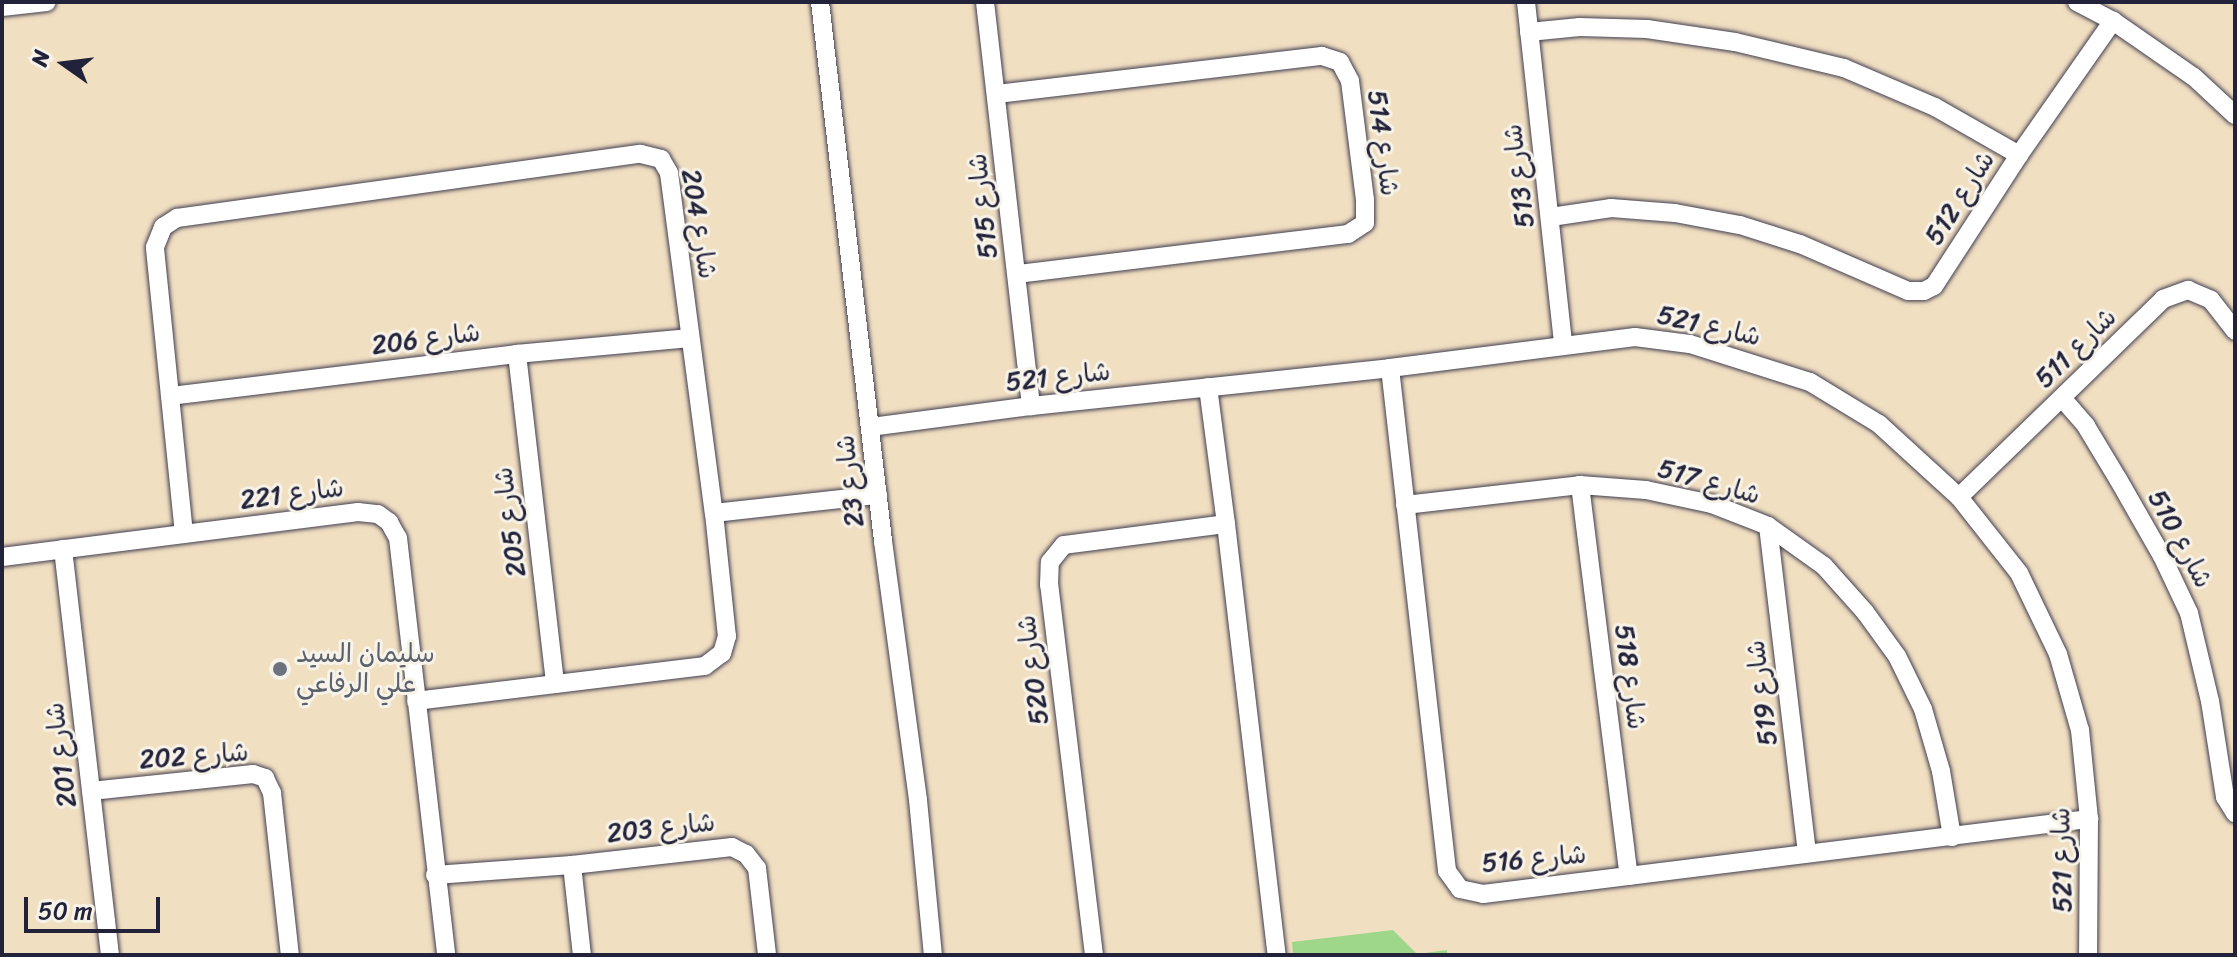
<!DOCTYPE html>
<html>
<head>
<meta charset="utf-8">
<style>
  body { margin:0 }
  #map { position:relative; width:2237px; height:957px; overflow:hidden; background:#f1dfc2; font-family:Sriracha,"Playpen Sans Arabic",sans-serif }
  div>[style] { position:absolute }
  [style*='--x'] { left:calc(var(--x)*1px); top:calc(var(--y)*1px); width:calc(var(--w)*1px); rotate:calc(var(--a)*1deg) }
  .green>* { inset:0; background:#9ed78a }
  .roads { filter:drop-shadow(0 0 2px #413e4f) drop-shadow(0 0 2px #413e4f) }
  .street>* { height:18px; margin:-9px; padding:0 9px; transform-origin:9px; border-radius:9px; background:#fff }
  .dots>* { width:22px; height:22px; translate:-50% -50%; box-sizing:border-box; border:4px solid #f7f3e8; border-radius:50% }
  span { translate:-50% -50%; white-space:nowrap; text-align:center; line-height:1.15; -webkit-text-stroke:6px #f7f3e8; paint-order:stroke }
  .street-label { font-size:26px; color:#22223b }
  .worship-label { font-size:26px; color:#5b616d }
  .left { translate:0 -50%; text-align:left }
  .frame { position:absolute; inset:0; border:4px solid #22223b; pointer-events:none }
  .north { position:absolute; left:24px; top:24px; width:80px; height:80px; -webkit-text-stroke:6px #f7f3e8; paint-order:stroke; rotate:284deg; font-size:22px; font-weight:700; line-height:32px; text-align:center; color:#22223b }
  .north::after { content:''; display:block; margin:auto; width:28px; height:36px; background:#22223b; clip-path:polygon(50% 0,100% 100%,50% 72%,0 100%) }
  .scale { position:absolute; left:24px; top:897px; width:136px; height:36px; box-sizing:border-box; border:4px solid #22223b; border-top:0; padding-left:10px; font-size:24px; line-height:28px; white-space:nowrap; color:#22223b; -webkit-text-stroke:6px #f7f3e8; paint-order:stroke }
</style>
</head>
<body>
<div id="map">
  <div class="green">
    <i style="clip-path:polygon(1393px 930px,1417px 954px,1447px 950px,1447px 955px,1293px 955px,1292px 942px)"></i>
  </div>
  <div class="roads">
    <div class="street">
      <i style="--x:820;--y:2;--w:543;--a:83.33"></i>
      <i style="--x:883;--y:541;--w:261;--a:82.3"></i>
      <i style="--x:918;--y:800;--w:156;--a:84.5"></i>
      <i style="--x:985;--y:2;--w:407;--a:83.5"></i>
      <i style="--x:1526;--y:2;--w:343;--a:83.8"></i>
      <i style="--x:2077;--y:2;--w:41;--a:27.8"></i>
      <i style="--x:2113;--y:21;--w:98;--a:34.7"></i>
      <i style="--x:2194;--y:77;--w:56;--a:42.8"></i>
      <i style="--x:2;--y:7;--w:45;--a:-6.3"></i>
      <i style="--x:1529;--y:32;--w:51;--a:-5.6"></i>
      <i style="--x:1580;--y:27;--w:67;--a:1.7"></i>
      <i style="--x:1647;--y:29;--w:89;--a:8.4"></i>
      <i style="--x:1735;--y:42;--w:112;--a:13.4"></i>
      <i style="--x:1844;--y:68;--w:99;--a:23.2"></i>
      <i style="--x:1935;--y:107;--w:97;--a:29.7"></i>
      <i style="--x:997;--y:94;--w:327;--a:-6.7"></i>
      <i style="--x:1322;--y:56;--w:19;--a:18"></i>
      <i style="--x:1340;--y:62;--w:21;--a:62"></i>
      <i style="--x:1350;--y:81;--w:120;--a:82.8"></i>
      <i style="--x:1365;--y:200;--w:23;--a:90"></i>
      <i style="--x:1365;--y:223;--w:20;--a:147"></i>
      <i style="--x:1348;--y:234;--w:333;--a:173.1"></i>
      <i style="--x:1551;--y:217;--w:61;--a:-8.5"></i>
      <i style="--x:1611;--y:208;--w:64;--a:4.5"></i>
      <i style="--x:1675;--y:213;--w:66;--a:10.5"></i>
      <i style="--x:1740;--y:225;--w:63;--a:17.6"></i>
      <i style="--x:1800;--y:244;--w:118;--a:23.5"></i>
      <i style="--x:1908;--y:291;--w:16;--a:0"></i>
      <i style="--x:1924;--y:291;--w:11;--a:-27"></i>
      <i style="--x:1934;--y:286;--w:156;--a:-57"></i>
      <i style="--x:2019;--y:155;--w:164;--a:-55"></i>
      <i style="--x:517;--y:354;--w:332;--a:83.4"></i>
      <i style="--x:1390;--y:368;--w:506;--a:83.53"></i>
      <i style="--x:1447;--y:871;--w:22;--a:54"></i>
      <i style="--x:1460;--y:889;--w:24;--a:12"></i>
      <i style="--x:1483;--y:894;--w:611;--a:-7.06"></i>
      <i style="--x:170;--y:396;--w:350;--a:-6.9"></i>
      <i style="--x:517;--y:354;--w:173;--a:-5.3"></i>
      <i style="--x:2062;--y:398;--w:37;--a:49"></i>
      <i style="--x:2086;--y:426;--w:62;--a:58.9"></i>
      <i style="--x:2118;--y:479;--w:89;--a:60.3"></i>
      <i style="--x:2162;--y:556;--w:63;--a:64.7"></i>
      <i style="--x:2189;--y:613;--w:90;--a:76.6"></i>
      <i style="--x:2210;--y:701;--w:97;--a:81.1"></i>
      <i style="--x:2225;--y:797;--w:19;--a:58"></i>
      <i style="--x:871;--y:427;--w:161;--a:-7.5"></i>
      <i style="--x:1031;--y:406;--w:361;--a:-6"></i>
      <i style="--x:1390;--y:368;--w:247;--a:-7.2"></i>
      <i style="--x:1635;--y:337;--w:55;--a:7.3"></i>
      <i style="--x:1690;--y:344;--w:126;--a:17.6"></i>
      <i style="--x:1810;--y:382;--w:81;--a:31.3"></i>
      <i style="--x:1879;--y:424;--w:108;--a:42.4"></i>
      <i style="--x:1959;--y:497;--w:97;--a:51.7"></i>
      <i style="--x:2019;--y:573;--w:90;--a:64.3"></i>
      <i style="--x:2058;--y:654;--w:79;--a:73.9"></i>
      <i style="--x:2080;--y:730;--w:89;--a:84.2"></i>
      <i style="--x:2089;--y:819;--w:136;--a:90.4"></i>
      <i style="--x:1580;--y:485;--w:394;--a:82.9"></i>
      <i style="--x:1959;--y:497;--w:284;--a:-44.1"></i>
      <i style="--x:2163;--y:299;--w:27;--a:-20"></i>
      <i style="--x:2188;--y:290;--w:25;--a:23"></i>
      <i style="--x:2211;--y:300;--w:39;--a:52"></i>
      <i style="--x:1405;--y:505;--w:176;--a:-6.5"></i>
      <i style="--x:1580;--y:485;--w:66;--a:4.3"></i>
      <i style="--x:1646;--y:490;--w:67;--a:12"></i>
      <i style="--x:1712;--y:504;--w:60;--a:21.4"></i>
      <i style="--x:1768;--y:526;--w:69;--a:35.5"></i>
      <i style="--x:1824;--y:566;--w:62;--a:48.3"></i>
      <i style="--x:1865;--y:612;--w:54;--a:54"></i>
      <i style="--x:1897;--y:656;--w:59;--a:63.9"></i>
      <i style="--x:1923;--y:709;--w:65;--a:73.8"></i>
      <i style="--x:1941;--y:771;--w:67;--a:80.5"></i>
      <i style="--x:714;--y:513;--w:165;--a:-6.3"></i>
      <i style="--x:1226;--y:524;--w:434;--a:83.3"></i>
      <i style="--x:1768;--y:526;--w:329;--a:83.2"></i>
      <i style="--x:184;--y:534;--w:288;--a:-95.8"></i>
      <i style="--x:155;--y:247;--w:22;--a:-68"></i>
      <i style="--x:163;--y:227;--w:17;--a:-33"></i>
      <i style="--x:177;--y:218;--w:468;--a:-7.9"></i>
      <i style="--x:641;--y:154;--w:21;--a:14"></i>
      <i style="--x:661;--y:159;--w:16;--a:60"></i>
      <i style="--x:669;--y:173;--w:343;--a:82.5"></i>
      <i style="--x:714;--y:513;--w:124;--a:84"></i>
      <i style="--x:727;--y:636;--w:18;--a:106"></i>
      <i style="--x:722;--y:653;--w:21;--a:143"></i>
      <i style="--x:705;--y:666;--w:291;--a:173.1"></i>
      <i style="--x:63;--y:549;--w:409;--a:83.4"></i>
      <i style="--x:2;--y:557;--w:359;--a:-7.2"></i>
      <i style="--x:358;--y:512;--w:20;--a:6"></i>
      <i style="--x:378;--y:514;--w:14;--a:36"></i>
      <i style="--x:389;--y:522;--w:18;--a:61"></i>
      <i style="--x:398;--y:538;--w:420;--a:83.4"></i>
      <i style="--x:91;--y:791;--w:163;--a:-6"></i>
      <i style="--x:253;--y:774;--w:13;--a:18"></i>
      <i style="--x:265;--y:778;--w:17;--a:65"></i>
      <i style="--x:272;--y:793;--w:163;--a:83.7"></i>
      <i style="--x:572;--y:865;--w:91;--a:83.7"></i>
      <i style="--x:435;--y:875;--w:137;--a:-4.2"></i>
      <i style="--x:572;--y:865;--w:161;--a:-6.4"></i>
      <i style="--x:732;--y:847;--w:16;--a:27"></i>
      <i style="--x:746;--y:854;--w:18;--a:52"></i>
      <i style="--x:757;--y:868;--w:88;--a:83.4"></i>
      <i style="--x:1094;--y:955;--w:373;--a:-96.9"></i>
      <i style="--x:1049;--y:585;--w:23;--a:-88"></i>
      <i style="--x:1050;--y:562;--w:22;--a:-51"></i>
      <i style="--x:1064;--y:545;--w:163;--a:-7.4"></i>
      <i style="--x:1226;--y:524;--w:138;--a:-97.5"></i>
    </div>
  </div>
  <div class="dots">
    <i style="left:280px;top:669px;background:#6b7280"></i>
  </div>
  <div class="street-label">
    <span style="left:1383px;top:143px;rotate:83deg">شارع 514</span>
    <span style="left:1519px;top:176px;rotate:-97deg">شارع 513</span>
    <span style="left:1960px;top:198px;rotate:-57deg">شارع 512</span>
    <span style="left:983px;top:206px;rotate:-96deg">شارع 515</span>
    <span style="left:699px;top:224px;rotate:81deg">شارع 204</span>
    <span style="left:1709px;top:326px;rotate:13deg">شارع 521</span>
    <span style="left:426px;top:339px;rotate:-7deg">شارع 206</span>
    <span style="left:2076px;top:348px;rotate:-44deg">شارع 511</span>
    <span style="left:1058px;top:377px;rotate:-6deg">شارع 521</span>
    <span style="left:850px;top:481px;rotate:-96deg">شارع 23</span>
    <span style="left:1709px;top:482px;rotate:16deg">شارع 517</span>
    <span style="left:292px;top:494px;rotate:-7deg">شارع 221</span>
    <span style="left:510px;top:522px;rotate:-97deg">شارع 205</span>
    <span style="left:2180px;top:539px;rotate:62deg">شارع 510</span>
    <span style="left:1033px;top:670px;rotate:-97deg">شارع 520</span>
    <span style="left:1630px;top:677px;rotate:83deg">شارع 518</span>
    <span style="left:1762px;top:693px;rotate:-97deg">شارع 519</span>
    <span style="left:61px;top:755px;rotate:-97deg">شارع 201</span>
    <span style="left:194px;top:756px;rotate:-4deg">شارع 202</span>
    <span style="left:661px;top:828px;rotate:-6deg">شارع 203</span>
    <span style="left:1534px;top:859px;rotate:-5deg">شارع 516</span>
    <span style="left:2062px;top:860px;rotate:-91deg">شارع 521</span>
  </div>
  <div class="worship-label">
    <span class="left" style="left:296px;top:669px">سليمان السيد<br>علي الرفاعي</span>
  </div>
  <div class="frame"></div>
  <div class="north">N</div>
  <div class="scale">50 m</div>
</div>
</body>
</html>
